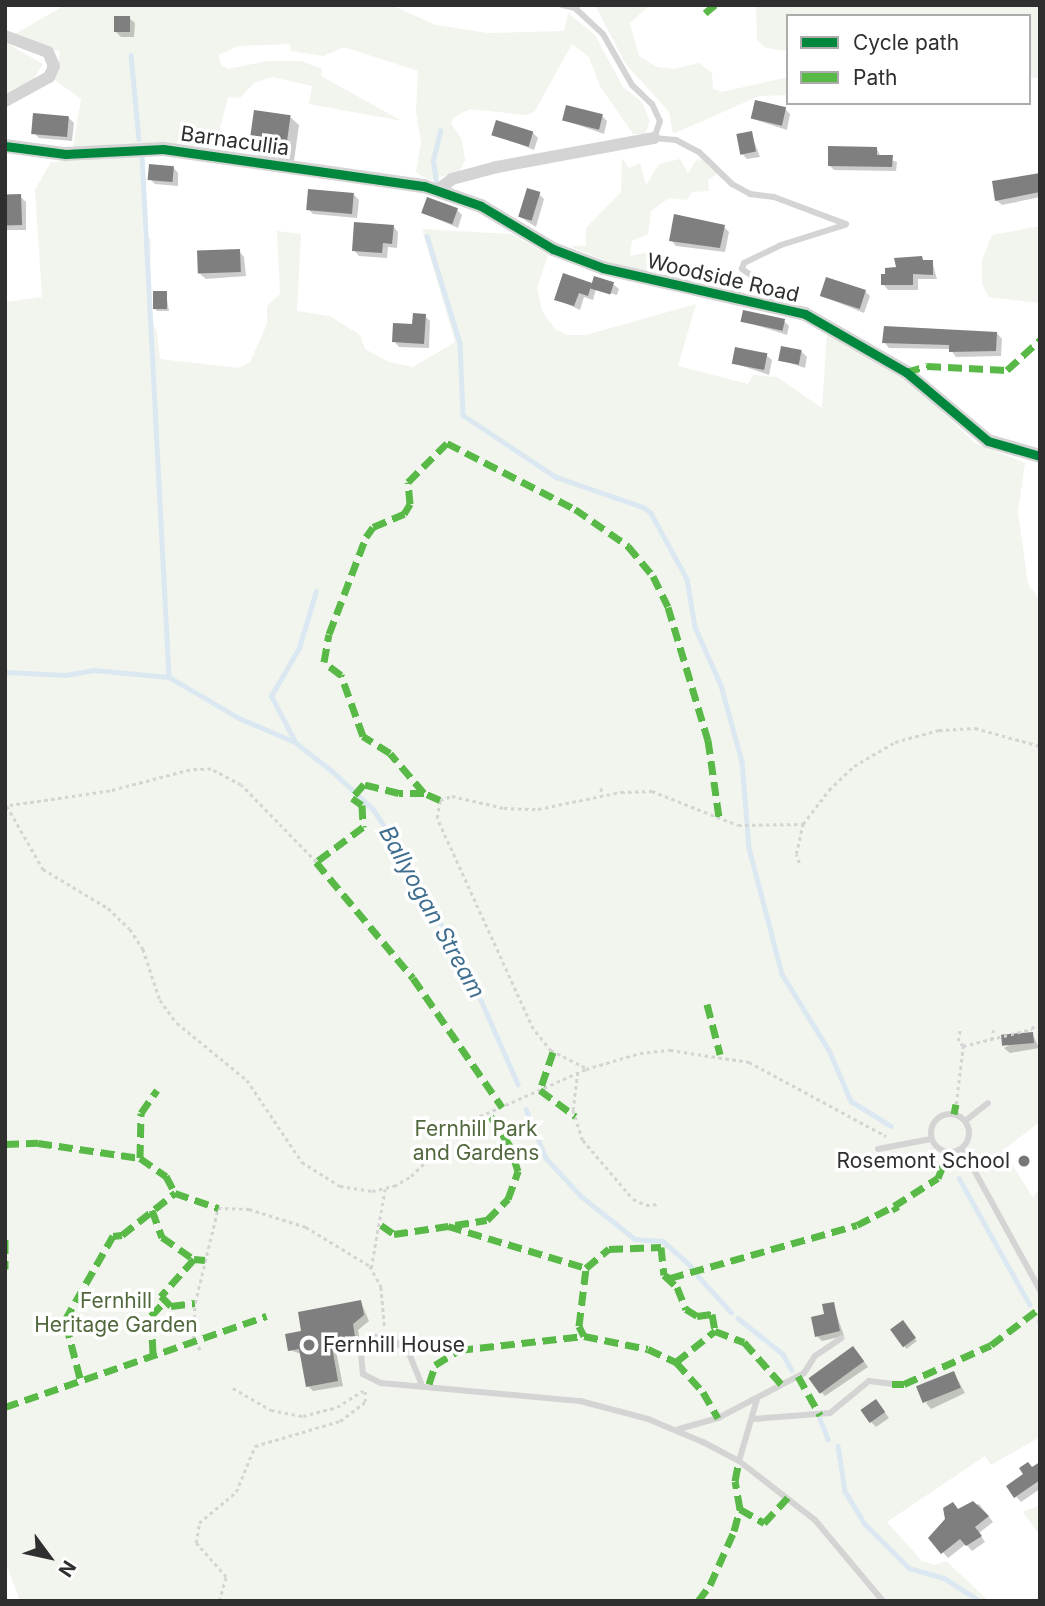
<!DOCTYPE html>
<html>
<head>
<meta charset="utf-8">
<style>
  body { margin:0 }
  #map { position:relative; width:1045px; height:1606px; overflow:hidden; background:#fff; font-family:Inter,sans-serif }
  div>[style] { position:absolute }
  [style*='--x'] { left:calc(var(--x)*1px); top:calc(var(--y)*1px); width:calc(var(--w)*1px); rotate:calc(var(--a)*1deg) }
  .green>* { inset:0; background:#f1f5ed }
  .shadow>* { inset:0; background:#0003; transform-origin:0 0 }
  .stream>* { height:4.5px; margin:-2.25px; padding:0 2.25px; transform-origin:2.25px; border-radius:2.25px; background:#dbe8f1 }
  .building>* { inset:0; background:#7f7f7f; transform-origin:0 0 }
  .path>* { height:2.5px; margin-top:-1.25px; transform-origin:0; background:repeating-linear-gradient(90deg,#d4d4d4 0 3.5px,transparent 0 7px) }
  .service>* { height:6px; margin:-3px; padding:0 3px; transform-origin:3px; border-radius:3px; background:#d4d4d4 }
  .service>.ring { margin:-3px; padding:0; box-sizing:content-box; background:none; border:6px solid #d4d4d4; border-radius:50% }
  .minor>* { height:12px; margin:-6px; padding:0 6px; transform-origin:6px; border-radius:6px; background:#d4d4d4 }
  .tertiary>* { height:14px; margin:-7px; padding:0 7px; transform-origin:7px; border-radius:7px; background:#d4d4d4 }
  .quiet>* { height:7px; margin-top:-3.5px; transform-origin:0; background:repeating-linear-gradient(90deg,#58b947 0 14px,transparent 0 21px) }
  .cycleway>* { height:9px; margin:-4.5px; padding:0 4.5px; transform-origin:4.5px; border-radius:4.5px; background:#00873e }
  .dots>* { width:19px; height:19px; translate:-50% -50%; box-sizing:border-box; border:4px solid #fff; border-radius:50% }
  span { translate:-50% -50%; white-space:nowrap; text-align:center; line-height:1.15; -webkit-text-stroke:7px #fff; paint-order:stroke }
  .street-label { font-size:21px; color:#2f2f2f }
  .park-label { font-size:21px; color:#52693e }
  .poi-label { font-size:21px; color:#2f2f2f }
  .right { translate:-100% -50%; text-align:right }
  .left { translate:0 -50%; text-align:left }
  .water-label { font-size:23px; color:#406e8e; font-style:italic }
  .frame { position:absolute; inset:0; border:7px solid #2f2f2f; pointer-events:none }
  .legend { position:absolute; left:786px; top:14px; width:245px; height:91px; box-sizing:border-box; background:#fff; border:2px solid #acacac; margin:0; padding:9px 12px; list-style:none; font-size:21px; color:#2f2f2f }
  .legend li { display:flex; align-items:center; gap:14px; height:35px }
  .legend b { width:35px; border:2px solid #acacac }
  .north { position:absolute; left:14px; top:1522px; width:70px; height:70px; -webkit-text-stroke:5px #fff; paint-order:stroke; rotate:123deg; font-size:19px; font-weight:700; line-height:28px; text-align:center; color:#2f2f2f }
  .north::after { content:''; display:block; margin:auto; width:24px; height:32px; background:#2f2f2f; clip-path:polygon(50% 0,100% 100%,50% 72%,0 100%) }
</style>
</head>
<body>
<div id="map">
  <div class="green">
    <i style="clip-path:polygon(65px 5px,391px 5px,436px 25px,488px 33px,564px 31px,568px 13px,595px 35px,623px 87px,642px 102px,650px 121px,645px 134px,633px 134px,600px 86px,589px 57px,572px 44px,535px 111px,527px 115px,470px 109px,454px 117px,451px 123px,462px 140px,465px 160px,459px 172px,429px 180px,416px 172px,421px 142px,416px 112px,418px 71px,344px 47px,324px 56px,291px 51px,290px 44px,239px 46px,218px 55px,221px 65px,228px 69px,267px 61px,301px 61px,322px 69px,321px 76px,402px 121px,309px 104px,312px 86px,272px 77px,254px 83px,240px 98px,228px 97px,215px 148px,152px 143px,73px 147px,81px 99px,55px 80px,60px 52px,15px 34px)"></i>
    <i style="clip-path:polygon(650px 5px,630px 23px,639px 56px,657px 67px,674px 69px,699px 63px,712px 73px,713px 89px,722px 92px,788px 77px,788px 95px,759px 96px,673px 134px,669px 112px,625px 63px,596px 7px)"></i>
    <i style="clip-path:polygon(756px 5px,1040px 5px,1040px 78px,1029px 78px,1029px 16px,788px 16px,788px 51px,766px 48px,757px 40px)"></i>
    <i style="clip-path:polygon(5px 42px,43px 64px,33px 80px,5px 93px)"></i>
    <i style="clip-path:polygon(142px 155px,143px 238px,151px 239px,149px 316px,157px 332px,160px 359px,239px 368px,250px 362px,267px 324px,267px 306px,280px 294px,277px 231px,301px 234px,297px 311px,330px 316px,360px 335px,365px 349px,389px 362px,413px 367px,455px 342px,422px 229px,512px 234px,548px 255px,537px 288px,542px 311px,555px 329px,567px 335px,586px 335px,696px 304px,678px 366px,748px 384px,753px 375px,777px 377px,822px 408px,827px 333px,914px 386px,975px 443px,1025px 463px,1018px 512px,1028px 584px,1040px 600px,1040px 1122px,1003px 1150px,1033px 1198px,1040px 1186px,1040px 1437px,991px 1465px,985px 1456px,887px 1522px,922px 1561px,935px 1565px,946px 1561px,989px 1601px,20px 1601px,5px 1561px,5px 302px,42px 297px,35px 190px,51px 162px)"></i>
    <i style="clip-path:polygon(622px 158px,629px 168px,640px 163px,646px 185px,659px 164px,680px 159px,688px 173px,697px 159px,707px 161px,717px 174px,708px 180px,709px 191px,692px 192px,687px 200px,669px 198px,651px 211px,648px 234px,632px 241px,630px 256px,654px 251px,663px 275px,616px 265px,569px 246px,586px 246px,586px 228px,621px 192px)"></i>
    <i style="clip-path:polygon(1040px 226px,1040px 303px,989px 297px,982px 284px,982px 260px,992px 235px)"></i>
    <i style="clip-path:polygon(1040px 1505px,1040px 1536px,1023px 1512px)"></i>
  </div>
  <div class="shadow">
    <i style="clip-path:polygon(129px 18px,135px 23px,134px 37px,121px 37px,115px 31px)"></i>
    <i style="clip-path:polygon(785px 109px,790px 114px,787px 130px,753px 119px)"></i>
    <i style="clip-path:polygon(602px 116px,607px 121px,604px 134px,564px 120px)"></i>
    <i style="clip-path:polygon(68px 117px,74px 123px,72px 141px,39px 138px,34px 133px)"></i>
    <i style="clip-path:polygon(290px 117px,299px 125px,294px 161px,259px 156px,251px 148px)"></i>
    <i style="clip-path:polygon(533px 133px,538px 138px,534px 150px,494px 134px)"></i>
    <i style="clip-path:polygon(751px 133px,760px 157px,747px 159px,742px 154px)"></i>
    <i style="clip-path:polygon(877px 149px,881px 157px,897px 162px,896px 171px,834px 170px,829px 165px)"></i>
    <i style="clip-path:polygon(173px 167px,178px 173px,178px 186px,155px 184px,150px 179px)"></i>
    <i style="clip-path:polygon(1040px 175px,1040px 197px,1002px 205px,996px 200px)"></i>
    <i style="clip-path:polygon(353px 194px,359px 200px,357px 218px,313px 214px,308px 209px)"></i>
    <i style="clip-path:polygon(539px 194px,544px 199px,536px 227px,520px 217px)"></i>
    <i style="clip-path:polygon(20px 196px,26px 202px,26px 230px,5px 230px,5px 197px)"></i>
    <i style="clip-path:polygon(457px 210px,462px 215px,458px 228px,424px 213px)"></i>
    <i style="clip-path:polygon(393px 226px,398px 232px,397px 248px,388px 247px,387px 258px,359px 256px,354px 250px)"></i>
    <i style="clip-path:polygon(724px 227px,729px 232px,725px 252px,676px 246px,671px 240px)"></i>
    <i style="clip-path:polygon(239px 251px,244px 257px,246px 276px,206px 279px,200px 274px)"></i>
    <i style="clip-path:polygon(932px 261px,937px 279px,918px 279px,918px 290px,888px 290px,883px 284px)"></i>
    <i style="clip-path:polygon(591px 284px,613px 284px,619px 289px,617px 295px,596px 289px,593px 300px,584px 297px,580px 310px,556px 299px)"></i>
    <i style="clip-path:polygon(865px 291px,870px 296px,864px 313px,822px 296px)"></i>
    <i style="clip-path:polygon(166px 293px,169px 311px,157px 311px,155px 309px)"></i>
    <i style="clip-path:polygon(425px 316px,430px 321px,429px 348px,399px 347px,394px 341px)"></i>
    <i style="clip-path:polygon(743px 321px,784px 321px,789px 326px,787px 335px)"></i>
    <i style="clip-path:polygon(997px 333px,1002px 339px,1001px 356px,956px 357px,950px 349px,889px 348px,884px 342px)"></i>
    <i style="clip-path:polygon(801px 351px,807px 357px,805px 368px,781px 360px)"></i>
    <i style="clip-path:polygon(766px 355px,772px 360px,769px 375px,734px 363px)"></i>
    <i style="clip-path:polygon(1032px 1033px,1039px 1048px,1010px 1053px,1004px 1048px)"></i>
    <i style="clip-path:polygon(361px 1302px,369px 1321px,358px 1330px,360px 1342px,335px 1346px,343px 1386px,313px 1391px,308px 1386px,301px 1354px,290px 1350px,303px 1332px)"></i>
    <i style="clip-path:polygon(833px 1304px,844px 1336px,822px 1341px,817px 1336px)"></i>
    <i style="left:902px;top:1322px;width:24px;height:13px;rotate:52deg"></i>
    <i style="clip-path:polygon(858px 1353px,868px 1367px,825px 1396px,820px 1391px)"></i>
    <i style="clip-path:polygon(954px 1373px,965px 1393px,931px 1409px,926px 1403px)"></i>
    <i style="clip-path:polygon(881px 1407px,889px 1418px,876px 1427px,871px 1422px)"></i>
    <i style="clip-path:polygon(1040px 1465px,1040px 1489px,1021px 1502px,1008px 1487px)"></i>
    <i style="clip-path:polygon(979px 1504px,993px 1522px,979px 1533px,985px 1542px,972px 1551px,966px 1544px,948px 1558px,931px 1538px,958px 1510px)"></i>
  </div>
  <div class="stream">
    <i style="--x:131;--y:55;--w:84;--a:84.6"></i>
    <i style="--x:142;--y:155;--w:523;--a:87.04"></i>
    <i style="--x:436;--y:182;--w:22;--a:-98"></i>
    <i style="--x:433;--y:160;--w:30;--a:-76"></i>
    <i style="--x:427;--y:236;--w:112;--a:72.9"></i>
    <i style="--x:460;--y:343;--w:72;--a:87.6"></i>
    <i style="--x:463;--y:415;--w:112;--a:33.7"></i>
    <i style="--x:556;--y:477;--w:92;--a:19"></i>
    <i style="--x:643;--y:507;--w:10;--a:37"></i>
    <i style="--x:651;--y:513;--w:75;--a:61.4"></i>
    <i style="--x:687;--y:579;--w:49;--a:80.5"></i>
    <i style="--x:695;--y:627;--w:64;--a:65.9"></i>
    <i style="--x:721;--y:685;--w:80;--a:74.7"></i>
    <i style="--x:742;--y:762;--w:86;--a:85.3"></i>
    <i style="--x:749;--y:848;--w:130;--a:75.3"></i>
    <i style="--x:782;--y:974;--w:89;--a:58.3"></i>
    <i style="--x:829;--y:1050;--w:56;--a:66.7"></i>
    <i style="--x:851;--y:1101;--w:47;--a:32"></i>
    <i style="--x:5;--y:672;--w:61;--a:2.8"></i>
    <i style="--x:66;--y:675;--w:28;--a:-10"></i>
    <i style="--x:94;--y:670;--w:75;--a:5.3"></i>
    <i style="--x:169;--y:677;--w:81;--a:30.4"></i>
    <i style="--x:239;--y:718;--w:61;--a:23.2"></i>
    <i style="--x:295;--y:742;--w:47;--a:38.1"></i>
    <i style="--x:332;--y:771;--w:56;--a:42.8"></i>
    <i style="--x:373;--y:809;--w:55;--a:56"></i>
    <i style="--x:404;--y:855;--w:154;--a:61.8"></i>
    <i style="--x:477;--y:991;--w:102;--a:66.2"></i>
    <i style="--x:295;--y:742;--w:52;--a:-117.6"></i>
    <i style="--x:271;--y:696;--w:56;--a:-59.7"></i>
    <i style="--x:299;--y:648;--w:59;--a:-73.4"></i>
    <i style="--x:526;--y:1109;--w:53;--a:67.8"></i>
    <i style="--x:546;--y:1158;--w:52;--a:47.4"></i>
    <i style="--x:581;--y:1196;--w:69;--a:38.5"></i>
    <i style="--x:635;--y:1239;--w:28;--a:4"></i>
    <i style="--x:663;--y:1241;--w:38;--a:42"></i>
    <i style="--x:959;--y:1178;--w:145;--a:60.8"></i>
    <i style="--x:698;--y:1276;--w:49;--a:47.5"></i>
    <i style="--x:738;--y:1318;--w:58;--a:38.7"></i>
    <i style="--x:783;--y:1354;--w:18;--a:61"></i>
    <i style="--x:1039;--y:1321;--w:1;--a:45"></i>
    <i style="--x:820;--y:1419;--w:22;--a:68"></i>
    <i style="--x:838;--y:1446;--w:46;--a:81.2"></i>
    <i style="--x:845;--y:1491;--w:37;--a:59"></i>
    <i style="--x:864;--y:1523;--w:64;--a:45"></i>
    <i style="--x:909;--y:1568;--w:36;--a:16"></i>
    <i style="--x:944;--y:1578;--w:43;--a:32.6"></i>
  </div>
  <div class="building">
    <i style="left:114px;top:16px;width:16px;height:16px"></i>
    <i style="left:755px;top:100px;width:32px;height:19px;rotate:13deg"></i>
    <i style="left:566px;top:105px;width:38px;height:16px;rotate:14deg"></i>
    <i style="left:254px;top:110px;width:37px;height:39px;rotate:8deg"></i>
    <i style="left:33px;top:113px;width:36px;height:21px;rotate:5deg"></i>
    <i style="left:496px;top:120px;width:39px;height:16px;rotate:17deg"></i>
    <i style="left:752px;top:131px;width:21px;height:16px;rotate:79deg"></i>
    <i style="clip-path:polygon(828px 146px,877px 147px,877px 155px,893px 155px,892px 167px,828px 166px)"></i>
    <i style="left:149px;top:164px;width:25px;height:16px;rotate:5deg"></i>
    <i style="clip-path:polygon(1040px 173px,1040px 192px,995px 201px,992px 181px)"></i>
    <i style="left:527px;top:188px;width:14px;height:30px;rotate:17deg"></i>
    <i style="left:308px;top:189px;width:46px;height:21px;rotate:5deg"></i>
    <i style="left:21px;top:194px;width:31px;height:16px;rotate:88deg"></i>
    <i style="left:427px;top:197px;width:33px;height:17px;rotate:20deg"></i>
    <i style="clip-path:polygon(674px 214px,725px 225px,720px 248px,669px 241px)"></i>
    <i style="clip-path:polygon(354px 222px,394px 225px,392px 244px,383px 243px,382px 253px,352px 251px)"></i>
    <i style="left:240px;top:249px;width:23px;height:43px;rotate:88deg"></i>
    <i style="clip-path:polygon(922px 256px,923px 260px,933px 260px,933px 275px,913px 274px,913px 285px,881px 285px,881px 274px,885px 274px,885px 268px,896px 267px,894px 258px)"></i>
    <i style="clip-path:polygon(563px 273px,592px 283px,588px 296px,579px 293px,574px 306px,554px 300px)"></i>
    <i style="left:594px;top:276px;width:21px;height:13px;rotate:17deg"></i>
    <i style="left:826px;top:277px;width:42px;height:20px;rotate:18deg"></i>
    <i style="left:167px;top:291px;width:18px;height:14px;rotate:90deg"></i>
    <i style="left:743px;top:310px;width:43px;height:12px;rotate:12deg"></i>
    <i style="clip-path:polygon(413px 313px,426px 314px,424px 344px,392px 342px,393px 323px,412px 324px)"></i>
    <i style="clip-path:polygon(884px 326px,997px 332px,996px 351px,949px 352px,949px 345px,882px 343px)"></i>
    <i style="left:781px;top:346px;width:21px;height:15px;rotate:11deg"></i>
    <i style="left:735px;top:347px;width:33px;height:17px;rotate:11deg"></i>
    <i style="left:1033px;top:1032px;width:11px;height:32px;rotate:85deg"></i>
    <i style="clip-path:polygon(361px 1300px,364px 1315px,353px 1324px,355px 1337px,331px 1341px,338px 1381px,306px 1387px,299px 1349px,288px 1351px,285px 1334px,301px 1331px,298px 1312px)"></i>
    <i style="clip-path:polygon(834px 1302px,840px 1331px,815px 1337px,811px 1317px,824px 1314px,822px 1304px)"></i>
    <i style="left:903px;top:1320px;width:22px;height:16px;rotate:54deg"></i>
    <i style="left:853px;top:1346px;width:19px;height:55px;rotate:54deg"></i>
    <i style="left:954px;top:1371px;width:18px;height:41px;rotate:68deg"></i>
    <i style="left:876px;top:1399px;width:16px;height:19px;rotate:55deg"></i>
    <i style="clip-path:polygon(1028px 1462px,1032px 1467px,1040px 1462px,1040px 1480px,1014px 1498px,1006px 1486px,1023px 1474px,1019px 1468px)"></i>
    <i style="clip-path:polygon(973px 1501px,989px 1516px,975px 1527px,982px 1536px,966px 1546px,960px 1539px,941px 1554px,928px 1538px,945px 1519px,943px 1508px,953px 1502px,958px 1509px)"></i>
  </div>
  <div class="path">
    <i style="--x:601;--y:788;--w:8;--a:76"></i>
    <i style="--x:316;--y:862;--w:107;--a:-134.2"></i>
    <i style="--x:241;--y:785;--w:34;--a:-152"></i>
    <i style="--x:211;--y:769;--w:21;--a:177"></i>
    <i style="--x:190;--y:770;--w:83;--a:165.3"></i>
    <i style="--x:110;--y:791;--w:104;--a:171.7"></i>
    <i style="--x:7;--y:806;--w:73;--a:60.3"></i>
    <i style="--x:43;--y:869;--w:76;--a:31"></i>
    <i style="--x:108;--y:908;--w:30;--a:44"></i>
    <i style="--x:130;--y:929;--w:24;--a:57"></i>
    <i style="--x:143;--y:949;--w:54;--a:71.6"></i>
    <i style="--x:160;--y:1000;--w:29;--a:54"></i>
    <i style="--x:177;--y:1023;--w:90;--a:39.2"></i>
    <i style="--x:247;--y:1080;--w:99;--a:56.1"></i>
    <i style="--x:302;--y:1162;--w:45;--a:32.3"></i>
    <i style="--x:340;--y:1186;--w:32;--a:9"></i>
    <i style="--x:372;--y:1191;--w:23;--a:-13"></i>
    <i style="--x:394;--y:1186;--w:20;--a:-30"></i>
    <i style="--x:411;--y:1176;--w:78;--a:-44"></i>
    <i style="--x:467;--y:1122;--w:130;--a:-24"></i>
    <i style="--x:586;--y:1069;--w:56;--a:-16.5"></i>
    <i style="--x:640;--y:1053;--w:30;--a:-6"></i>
    <i style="--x:670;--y:1050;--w:80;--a:8.6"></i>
    <i style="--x:749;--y:1062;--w:156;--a:28.4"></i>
    <i style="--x:799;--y:863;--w:9;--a:-108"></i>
    <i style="--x:796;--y:854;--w:31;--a:-77"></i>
    <i style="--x:803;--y:824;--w:43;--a:-52.6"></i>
    <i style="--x:829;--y:790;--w:35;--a:-44"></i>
    <i style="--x:854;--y:766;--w:48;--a:-30.3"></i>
    <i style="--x:895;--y:742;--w:46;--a:-15.3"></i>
    <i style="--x:939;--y:730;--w:36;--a:-3"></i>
    <i style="--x:975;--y:728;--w:67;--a:15.5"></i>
    <i style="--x:992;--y:1040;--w:10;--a:-84"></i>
    <i style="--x:963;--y:1046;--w:71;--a:-13.8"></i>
    <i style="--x:1032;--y:1029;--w:7;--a:-63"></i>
    <i style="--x:585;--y:1068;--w:38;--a:-153"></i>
    <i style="--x:551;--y:1051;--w:28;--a:-129"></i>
    <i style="--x:533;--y:1029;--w:232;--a:-114.5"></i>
    <i style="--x:437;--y:818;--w:18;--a:-81"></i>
    <i style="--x:440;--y:800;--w:13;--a:-18"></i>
    <i style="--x:452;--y:796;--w:53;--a:13"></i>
    <i style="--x:504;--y:808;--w:34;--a:2"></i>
    <i style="--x:538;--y:809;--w:85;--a:-11.6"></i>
    <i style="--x:621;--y:792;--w:31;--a:-2"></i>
    <i style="--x:652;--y:791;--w:92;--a:21.6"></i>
    <i style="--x:738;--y:825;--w:65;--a:-0.9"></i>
    <i style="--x:578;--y:1072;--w:38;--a:97"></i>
    <i style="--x:573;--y:1110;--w:32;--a:72"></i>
    <i style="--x:583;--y:1140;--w:77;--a:49.7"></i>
    <i style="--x:633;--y:1199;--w:14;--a:25"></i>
    <i style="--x:646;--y:1205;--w:12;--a:-5"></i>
    <i style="--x:956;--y:1104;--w:58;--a:-83.1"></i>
    <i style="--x:963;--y:1046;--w:7;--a:-135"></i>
    <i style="--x:958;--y:1041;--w:11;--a:-80"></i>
    <i style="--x:371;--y:1268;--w:80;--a:-80"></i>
    <i style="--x:200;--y:1350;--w:13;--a:-122"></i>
    <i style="--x:193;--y:1339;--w:36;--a:-87"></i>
    <i style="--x:195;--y:1303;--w:98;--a:-76.4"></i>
    <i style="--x:218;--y:1208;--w:31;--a:2"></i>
    <i style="--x:249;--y:1209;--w:60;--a:17.5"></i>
    <i style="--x:306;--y:1227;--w:75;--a:31.4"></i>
    <i style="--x:370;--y:1266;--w:24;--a:62"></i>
    <i style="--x:381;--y:1287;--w:42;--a:84.6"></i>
    <i style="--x:233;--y:1388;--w:44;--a:30.1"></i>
    <i style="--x:271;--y:1410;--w:33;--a:11"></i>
    <i style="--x:303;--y:1416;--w:35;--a:-15"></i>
    <i style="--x:337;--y:1407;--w:31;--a:-32"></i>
    <i style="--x:219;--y:1601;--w:25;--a:-74"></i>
    <i style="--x:226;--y:1577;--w:45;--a:-131.4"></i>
    <i style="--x:196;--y:1543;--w:20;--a:-81"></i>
    <i style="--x:199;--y:1523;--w:48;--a:-40"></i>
    <i style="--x:236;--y:1492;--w:50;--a:-67.6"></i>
    <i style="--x:255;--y:1446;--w:89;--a:-16.4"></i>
    <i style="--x:340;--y:1421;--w:31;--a:-37"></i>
    <i style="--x:365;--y:1402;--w:12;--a:-90"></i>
  </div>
  <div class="service">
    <i style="--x:562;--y:5;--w:13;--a:13"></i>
    <i style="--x:578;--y:5;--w:4;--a:135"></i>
    <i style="--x:575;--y:8;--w:38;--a:43"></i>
    <i style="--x:603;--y:34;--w:59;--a:60.4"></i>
    <i style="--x:632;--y:85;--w:28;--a:44"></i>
    <i style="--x:652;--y:104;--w:19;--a:65"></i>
    <i style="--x:660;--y:121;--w:18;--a:109"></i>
    <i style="--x:654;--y:138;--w:22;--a:5"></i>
    <i style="--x:676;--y:140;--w:26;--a:28"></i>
    <i style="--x:699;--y:152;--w:46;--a:44.1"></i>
    <i style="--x:732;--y:184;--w:21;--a:29"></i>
    <i style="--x:750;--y:194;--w:24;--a:7"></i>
    <i style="--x:774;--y:197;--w:77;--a:20.6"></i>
    <i style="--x:781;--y:307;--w:19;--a:-118"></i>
    <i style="--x:772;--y:290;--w:37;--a:-145"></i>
    <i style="--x:742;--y:269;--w:6;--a:-72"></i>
    <i style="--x:744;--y:263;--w:41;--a:-25.9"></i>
    <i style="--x:781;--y:245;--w:67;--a:-17.4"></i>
    <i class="ring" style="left:931px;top:1114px;width:32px;height:32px"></i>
    <i style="--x:965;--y:1121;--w:29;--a:-38"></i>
    <i style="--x:878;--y:1149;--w:54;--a:-10.7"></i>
    <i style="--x:963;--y:1150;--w:160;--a:61.2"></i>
    <i style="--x:421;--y:1383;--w:31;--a:-112"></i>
    <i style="--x:409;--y:1354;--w:21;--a:-137"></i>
    <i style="--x:394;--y:1340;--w:18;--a:-171"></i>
    <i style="--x:376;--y:1337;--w:22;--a:133"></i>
    <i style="--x:361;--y:1353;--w:21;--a:85"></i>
    <i style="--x:363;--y:1374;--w:20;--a:27"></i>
    <i style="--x:381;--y:1383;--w:200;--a:5.2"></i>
    <i style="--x:580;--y:1401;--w:70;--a:14.8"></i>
    <i style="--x:648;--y:1419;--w:60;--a:22.7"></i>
    <i style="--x:703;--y:1442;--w:41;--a:27.8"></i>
    <i style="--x:739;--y:1461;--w:96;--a:37.8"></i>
    <i style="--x:815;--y:1520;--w:106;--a:50"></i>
    <i style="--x:753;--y:1419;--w:77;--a:-4.5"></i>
    <i style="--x:830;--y:1413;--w:50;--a:-39.4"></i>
    <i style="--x:869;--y:1381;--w:23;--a:7"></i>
    <i style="--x:679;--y:1429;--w:41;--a:-15.8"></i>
    <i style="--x:718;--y:1418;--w:97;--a:-27.6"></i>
    <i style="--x:804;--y:1373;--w:20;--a:-57"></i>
    <i style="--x:815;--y:1356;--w:32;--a:-34"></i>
    <i style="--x:739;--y:1461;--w:65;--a:-73.8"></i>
  </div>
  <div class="minor">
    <i style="--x:5;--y:36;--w:46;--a:20.4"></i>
    <i style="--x:48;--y:52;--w:15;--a:67"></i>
    <i style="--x:54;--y:66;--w:12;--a:114"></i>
    <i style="--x:49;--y:77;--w:50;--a:151.4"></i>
    <i style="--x:438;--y:190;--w:18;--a:-38"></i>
    <i style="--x:452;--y:179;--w:47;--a:-14.9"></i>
    <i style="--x:497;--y:167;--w:160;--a:-10.5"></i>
  </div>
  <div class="tertiary">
    <i style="--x:5;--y:146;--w:61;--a:7.6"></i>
    <i style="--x:65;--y:154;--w:98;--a:-2.9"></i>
    <i style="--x:163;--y:149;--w:264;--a:8.1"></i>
    <i style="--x:424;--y:186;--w:60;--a:19.3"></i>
    <i style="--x:481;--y:206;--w:84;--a:30.8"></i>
    <i style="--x:553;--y:249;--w:53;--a:20.8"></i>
    <i style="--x:603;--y:268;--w:207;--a:12.8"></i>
    <i style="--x:805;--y:314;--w:116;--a:29.9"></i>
    <i style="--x:906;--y:372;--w:107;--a:40.1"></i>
    <i style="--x:988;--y:441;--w:54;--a:16.1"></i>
  </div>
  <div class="quiet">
    <i style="--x:705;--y:13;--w:13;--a:-39"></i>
    <i style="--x:906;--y:372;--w:22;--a:-16"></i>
    <i style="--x:927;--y:366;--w:80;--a:2.9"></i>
    <i style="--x:1007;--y:370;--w:45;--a:-42.3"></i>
    <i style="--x:424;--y:793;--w:52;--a:-130.4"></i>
    <i style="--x:390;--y:753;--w:32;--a:-148"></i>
    <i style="--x:363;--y:736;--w:65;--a:-109.8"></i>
    <i style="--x:341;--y:675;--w:21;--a:-143"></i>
    <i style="--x:324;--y:662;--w:28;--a:-80"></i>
    <i style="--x:329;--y:634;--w:104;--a:-69.1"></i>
    <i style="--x:366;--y:537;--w:12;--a:-55"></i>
    <i style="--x:373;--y:527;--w:34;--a:-23"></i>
    <i style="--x:404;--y:514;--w:12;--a:-59"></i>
    <i style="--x:410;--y:504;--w:22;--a:-95"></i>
    <i style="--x:408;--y:482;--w:55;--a:-45"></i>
    <i style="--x:447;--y:443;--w:144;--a:27.3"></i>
    <i style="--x:575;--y:509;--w:65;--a:34.9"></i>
    <i style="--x:628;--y:546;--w:39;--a:50"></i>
    <i style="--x:653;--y:576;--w:34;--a:64"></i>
    <i style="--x:668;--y:607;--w:139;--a:73.3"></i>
    <i style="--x:708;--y:740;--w:78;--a:81.9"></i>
    <i style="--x:440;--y:800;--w:17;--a:-156"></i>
    <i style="--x:424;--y:793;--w:25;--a:180"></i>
    <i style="--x:399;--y:793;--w:36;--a:-166"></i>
    <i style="--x:364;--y:784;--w:18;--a:131"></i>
    <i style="--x:352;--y:798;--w:12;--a:35"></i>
    <i style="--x:362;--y:805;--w:22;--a:87"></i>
    <i style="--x:363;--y:827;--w:59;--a:143.3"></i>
    <i style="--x:316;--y:862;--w:151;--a:50.1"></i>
    <i style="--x:413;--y:978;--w:157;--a:55.4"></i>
    <i style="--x:707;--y:1004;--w:52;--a:75.4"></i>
    <i style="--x:553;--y:1052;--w:40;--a:108.9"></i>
    <i style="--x:540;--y:1090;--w:44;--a:36.6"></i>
    <i style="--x:954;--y:1114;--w:10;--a:-79"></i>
    <i style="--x:5;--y:1144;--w:33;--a:-2"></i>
    <i style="--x:38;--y:1143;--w:103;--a:8.4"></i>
    <i style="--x:140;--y:1158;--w:32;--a:35"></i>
    <i style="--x:166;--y:1176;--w:19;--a:62"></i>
    <i style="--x:140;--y:1158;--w:45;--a:-88.7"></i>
    <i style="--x:141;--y:1113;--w:28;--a:-55"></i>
    <i style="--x:152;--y:1210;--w:29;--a:70"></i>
    <i style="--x:162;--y:1237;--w:39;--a:35"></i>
    <i style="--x:194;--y:1259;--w:11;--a:5"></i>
    <i style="--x:897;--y:1211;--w:6;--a:-121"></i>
    <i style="--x:894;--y:1206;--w:52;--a:-32.5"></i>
    <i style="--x:938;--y:1178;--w:29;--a:-68"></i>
    <i style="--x:381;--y:1225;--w:16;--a:35"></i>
    <i style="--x:394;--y:1234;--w:55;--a:-8.4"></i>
    <i style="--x:448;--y:1226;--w:144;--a:16.9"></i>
    <i style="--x:586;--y:1268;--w:30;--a:-40"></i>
    <i style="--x:609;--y:1249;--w:52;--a:-2.2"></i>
    <i style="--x:661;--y:1247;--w:28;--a:84"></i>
    <i style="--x:664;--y:1275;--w:18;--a:43"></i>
    <i style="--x:677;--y:1287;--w:24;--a:68"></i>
    <i style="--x:686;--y:1309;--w:13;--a:32"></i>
    <i style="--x:697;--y:1316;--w:15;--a:-8"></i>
    <i style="--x:712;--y:1314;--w:17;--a:80"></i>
    <i style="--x:455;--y:1225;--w:32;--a:-9"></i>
    <i style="--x:487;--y:1220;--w:30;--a:-45"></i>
    <i style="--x:508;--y:1199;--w:30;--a:-70"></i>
    <i style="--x:518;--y:1171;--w:26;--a:-108"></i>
    <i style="--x:510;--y:1146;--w:40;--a:-122.9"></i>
    <i style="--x:5;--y:1239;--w:30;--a:90"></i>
    <i style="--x:194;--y:1259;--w:50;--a:131.7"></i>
    <i style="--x:161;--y:1296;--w:14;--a:45"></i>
    <i style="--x:171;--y:1306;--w:24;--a:-7"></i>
    <i style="--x:664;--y:1275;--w:7;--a:27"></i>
    <i style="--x:670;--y:1278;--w:194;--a:-15.8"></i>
    <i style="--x:857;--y:1225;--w:42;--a:-27.2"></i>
    <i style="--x:584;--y:1336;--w:11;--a:-117"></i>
    <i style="--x:579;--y:1326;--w:58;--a:-83.1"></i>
    <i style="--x:153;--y:1353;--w:37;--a:-93"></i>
    <i style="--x:151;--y:1316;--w:18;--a:-47"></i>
    <i style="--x:676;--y:1362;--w:50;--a:-38.5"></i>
    <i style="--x:715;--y:1331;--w:31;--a:21"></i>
    <i style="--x:744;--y:1342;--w:57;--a:48.5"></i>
    <i style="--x:798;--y:1376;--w:45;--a:60.6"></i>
    <i style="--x:80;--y:1378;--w:60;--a:-104.5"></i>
    <i style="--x:65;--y:1320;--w:97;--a:-60.3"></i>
    <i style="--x:113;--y:1236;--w:9;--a:-6"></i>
    <i style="--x:122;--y:1235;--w:68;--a:-38.4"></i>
    <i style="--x:175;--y:1193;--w:46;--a:19.2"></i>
    <i style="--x:429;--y:1384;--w:20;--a:-72"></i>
    <i style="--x:435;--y:1365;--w:28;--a:-32"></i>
    <i style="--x:459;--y:1350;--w:126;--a:-6.4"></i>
    <i style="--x:584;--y:1336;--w:65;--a:11.5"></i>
    <i style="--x:648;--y:1349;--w:31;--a:25"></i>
    <i style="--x:676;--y:1362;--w:40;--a:48"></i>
    <i style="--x:703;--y:1392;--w:30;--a:60"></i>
    <i style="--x:892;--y:1384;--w:12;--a:0"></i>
    <i style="--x:904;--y:1384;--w:95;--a:-24.1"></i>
    <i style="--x:991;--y:1345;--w:61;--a:-37.1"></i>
    <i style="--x:5;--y:1407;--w:277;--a:-19.2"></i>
    <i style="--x:740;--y:1509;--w:28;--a:30"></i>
    <i style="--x:764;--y:1523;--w:35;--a:-47"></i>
    <i style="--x:698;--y:1601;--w:20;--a:-53"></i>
    <i style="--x:710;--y:1585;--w:59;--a:-66"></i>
    <i style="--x:734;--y:1531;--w:23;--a:-75"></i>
    <i style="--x:740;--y:1509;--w:28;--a:-100"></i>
    <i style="--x:735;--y:1481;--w:20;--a:-79"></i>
  </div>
  <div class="cycleway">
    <i style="--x:5;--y:146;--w:61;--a:7.6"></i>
    <i style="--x:65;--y:154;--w:98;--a:-2.9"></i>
    <i style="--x:163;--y:149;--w:264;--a:8.1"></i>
    <i style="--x:424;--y:186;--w:60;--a:19.3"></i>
    <i style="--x:481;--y:206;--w:84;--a:30.8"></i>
    <i style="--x:553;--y:249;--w:53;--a:20.8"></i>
    <i style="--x:603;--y:268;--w:207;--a:12.8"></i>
    <i style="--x:805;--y:314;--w:116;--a:29.9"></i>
    <i style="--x:906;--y:372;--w:107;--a:40.1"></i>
    <i style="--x:988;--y:441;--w:54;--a:16.1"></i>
  </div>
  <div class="dots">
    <i style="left:1024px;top:1161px;background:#787878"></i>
    <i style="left:309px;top:1345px;background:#787878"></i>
  </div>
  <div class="street-label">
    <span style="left:235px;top:141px;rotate:8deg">Barnacullia</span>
    <span style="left:723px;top:278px;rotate:13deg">Woodside Road</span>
  </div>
  <div class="park-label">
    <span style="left:476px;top:1141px">Fernhill Park<br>and Gardens</span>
    <span style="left:116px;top:1313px">Fernhill<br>Heritage Garden</span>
  </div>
  <div class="poi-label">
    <span class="right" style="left:1010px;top:1161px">Rosemont School</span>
    <span class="left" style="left:323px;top:1345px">Fernhill House</span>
  </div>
  <div class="water-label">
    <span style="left:432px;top:912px;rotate:61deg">Ballyogan Stream</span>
  </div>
  <div class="frame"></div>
  <ul class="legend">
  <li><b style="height:9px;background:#00873e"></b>Cycle path</li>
  <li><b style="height:9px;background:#58b947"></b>Path</li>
  </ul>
  <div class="north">N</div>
</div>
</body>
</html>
